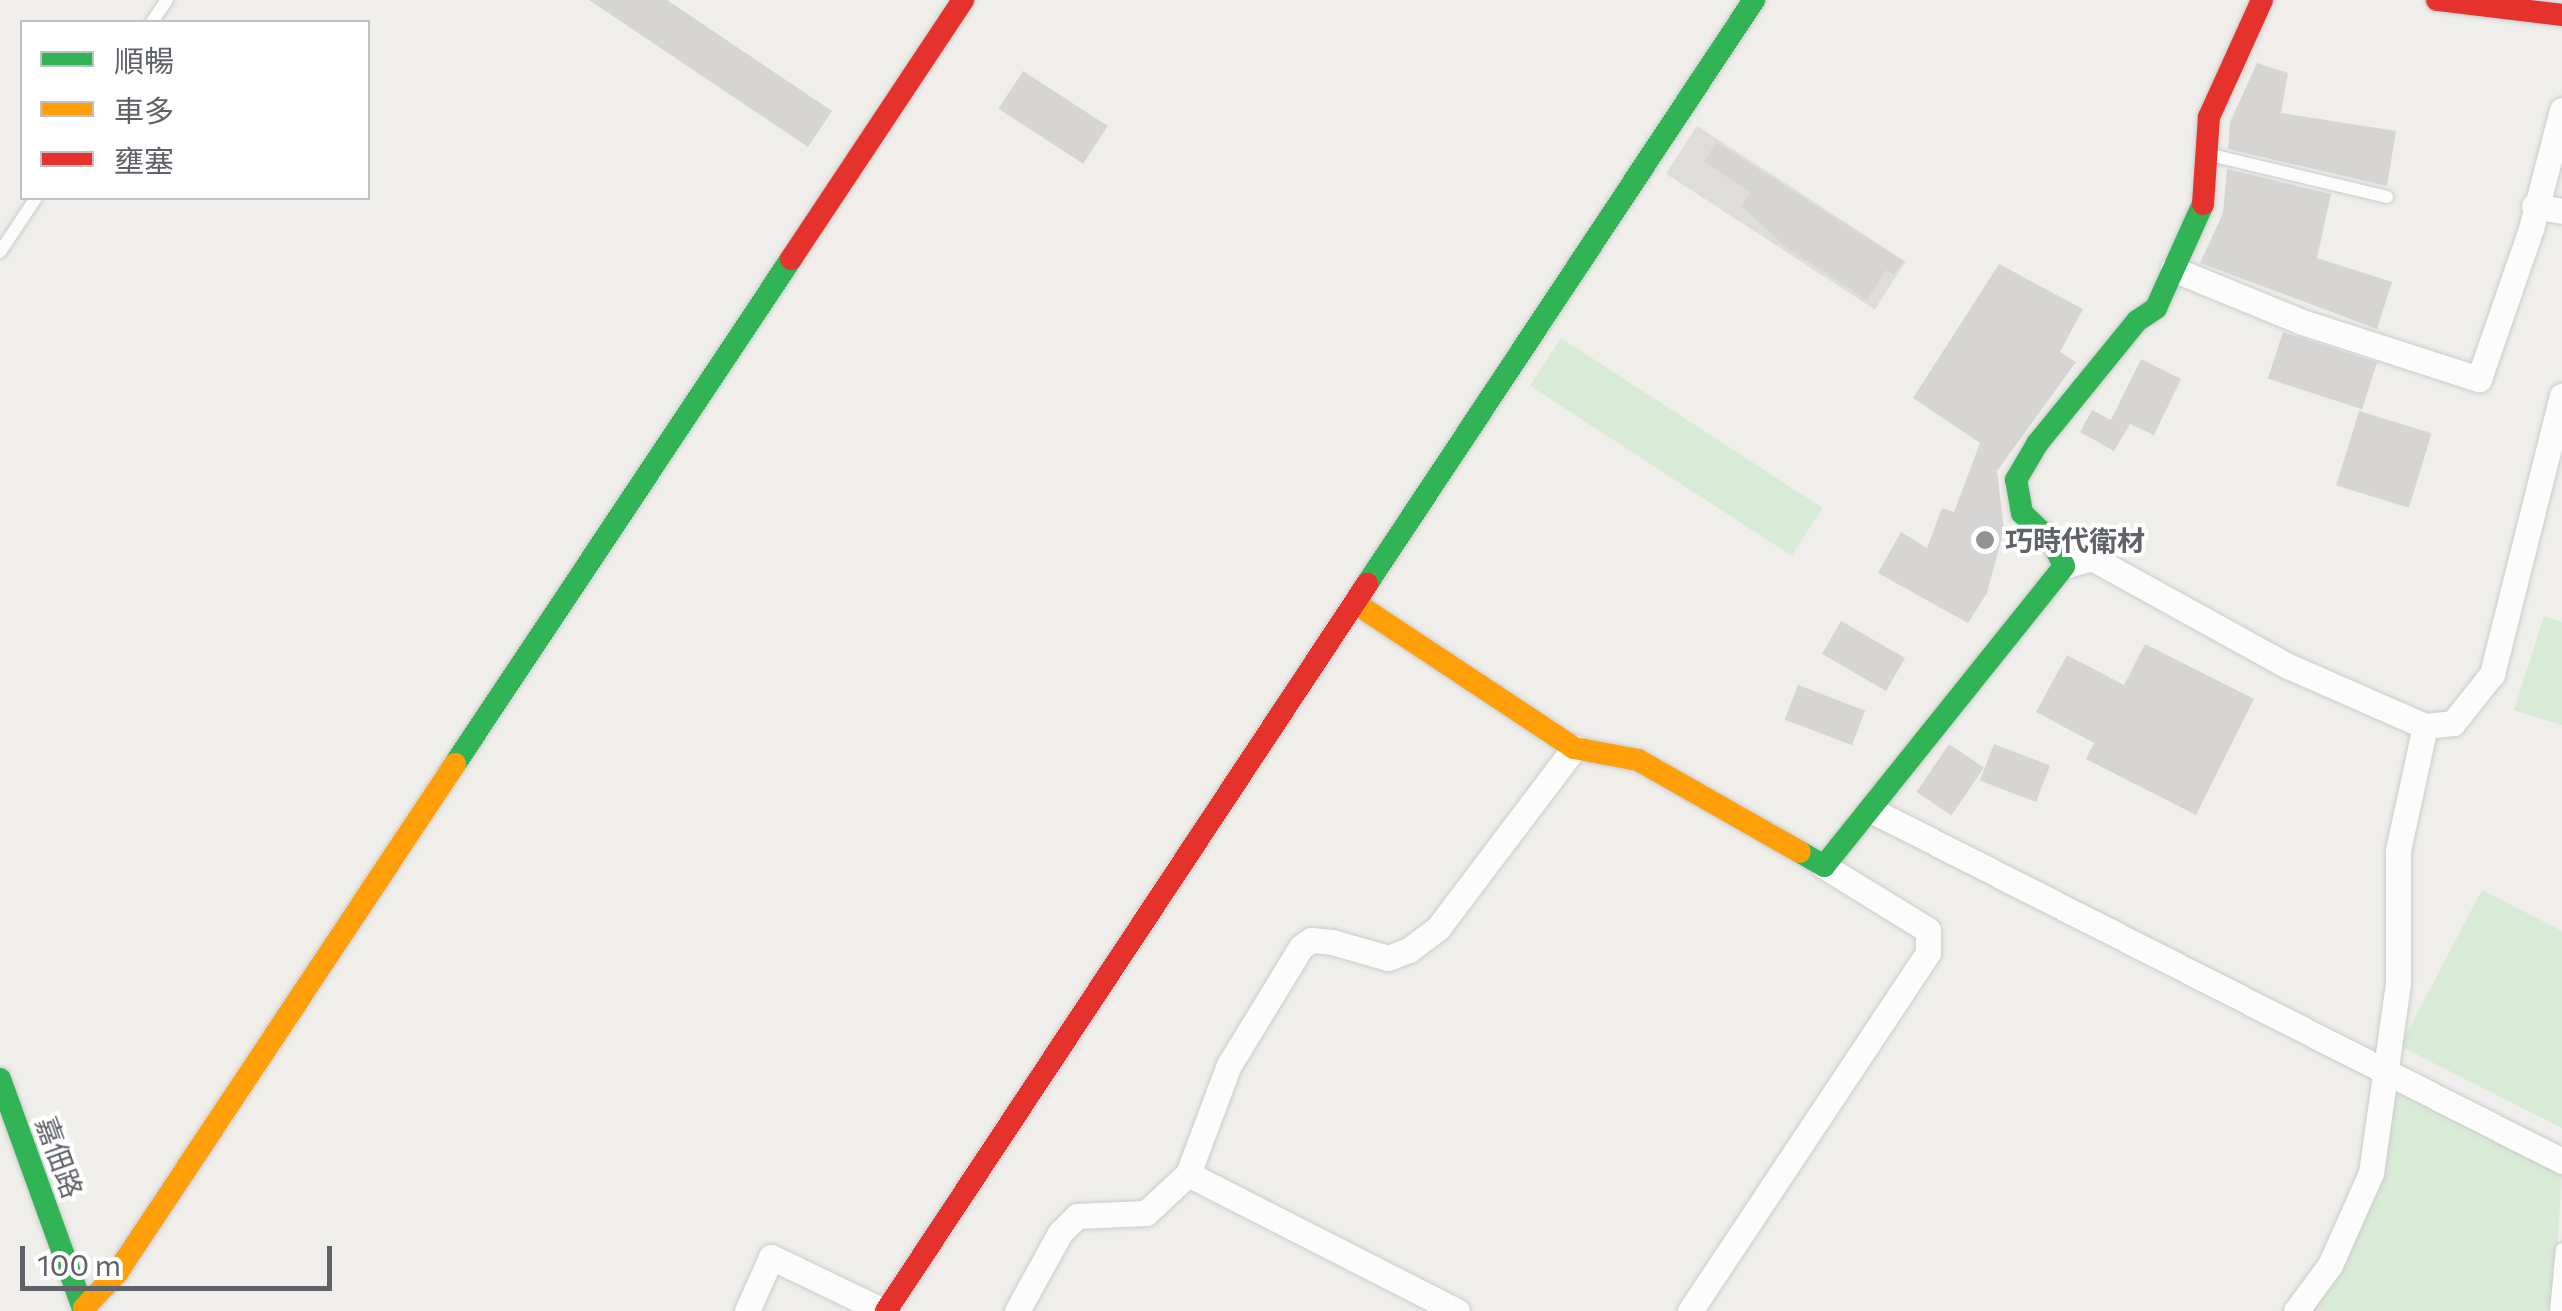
<!DOCTYPE html>
<html>
<head>
<meta charset="utf-8">
<style>
  body { margin:0 }
  #map { position:relative; width:2562px; height:1311px; overflow:hidden; background:#efeeea; font-family:Commissioner,"Noto Sans TC",sans-serif }
  div>[style] { position:absolute }
  [style*='--x'] { left:calc(var(--x)*1px); top:calc(var(--y)*1px); width:calc(var(--w)*1px); rotate:calc(var(--a)*1deg) }
  .industrial>* { inset:0; background:#dfddda; transform-origin:0 0 }
  .green>* { inset:0; background:#d8ebd6; transform-origin:0 0 }
  .building>* { inset:0; background:#d6d5d3; transform-origin:0 0 }
  .roads { filter:drop-shadow(0 0 2px #cbcccc) drop-shadow(0 0 2px #cbcccc) }
  .lane>* { height:12px; margin:-6px; padding:0 6px; transform-origin:6px; border-radius:6px; background:#fdfcfc }
  .street>* { height:25px; margin:-12.5px; padding:0 12.5px; transform-origin:12.5px; border-radius:12.5px; background:#fdfcfc }
  .fast>* { height:22px; margin:-11px; padding:0 11px; transform-origin:11px; border-radius:11px; background:#30b455 }
  .slow>* { height:22px; margin:-11px; padding:0 11px; transform-origin:11px; border-radius:11px; background:#ff9f0a }
  .jam>* { height:22px; margin:-11px; padding:0 11px; transform-origin:11px; border-radius:11px; background:#e5322d }
  .dots>* { width:28px; height:28px; translate:-50% -50%; box-sizing:border-box; border:5px solid #fff; border-radius:50% }
  span { translate:-50% -50%; white-space:nowrap; text-align:center; line-height:1.15; -webkit-text-stroke:8px #fff; paint-order:stroke }
  .poi-label { font-size:28px; color:#5f6368; font-weight:700 }
  .left { translate:0 -50%; text-align:left }
  .street-label { font-size:28px; color:#5f6368 }
  .legend { position:absolute; left:20px; top:20px; width:350px; height:180px; box-sizing:border-box; background:#fff; border:2px solid #bfc1c3; margin:0; padding:12px 18px; list-style:none; font-size:30px; color:#5f6368 }
  .legend li { display:flex; align-items:center; gap:20px; height:50px }
  .legend b { width:50px; border:2px solid #bfc1c3 }
  .scale { position:absolute; left:20px; top:1246px; width:312px; height:45px; box-sizing:border-box; border:5px solid #5f6368; border-top:0; padding-left:12px; font-size:30px; line-height:35px; white-space:nowrap; color:#5f6368; -webkit-text-stroke:8px #fff; paint-order:stroke }
</style>
</head>
<body>
<div id="map">
  <div class="industrial">
    <i style="left:1697px;top:126px;width:249px;height:57px;rotate:33deg"></i>
  </div>
  <div class="green">
    <i style="left:1561px;top:338px;width:312px;height:57px;rotate:33deg"></i>
    <i style="clip-path:polygon(2544px 616px,2562px 622px,2562px 725px,2514px 710px)"></i>
    <i style="clip-path:polygon(2482px 890px,2562px 931px,2562px 1128px,2400px 1046px)"></i>
    <i style="clip-path:polygon(2388px 1077px,2562px 1175px,2553px 1311px,2287px 1311px,2358px 1200px)"></i>
  </div>
  <div class="building">
    <i style="clip-path:polygon(589px 0,667px 0,832px 111px,808px 147px)"></i>
    <i style="clip-path:polygon(2257px 63px,2288px 73px,2281px 113px,2396px 131px,2387px 186px,2228px 149px,2230px 122px)"></i>
    <i style="left:1023px;top:71px;width:101px;height:45px;rotate:33deg"></i>
    <i style="clip-path:polygon(1716px 142px,1903px 261px,1894px 275px,1886px 270px,1867px 300px,1786px 247px,1741px 206px,1750px 192px,1704px 162px)"></i>
    <i style="clip-path:polygon(2227px 169px,2331px 194px,2317px 258px,2392px 282px,2377px 329px,2200px 263px,2223px 213px)"></i>
    <i style="clip-path:polygon(1999px 264px,2083px 309px,2060px 352px,2076px 362px,1997px 471px,2004px 530px,1987px 593px,1968px 623px,1878px 573px,1901px 532px,1927px 548px,1942px 508px,1954px 512px,1980px 443px,1913px 398px)"></i>
    <i style="left:2283px;top:332px;width:99px;height:49px;rotate:18deg"></i>
    <i style="clip-path:polygon(2141px 359px,2181px 379px,2154px 435px,2130px 424px,2114px 451px,2080px 432px,2092px 410px,2111px 420px)"></i>
    <i style="left:2359px;top:411px;width:76px;height:78px;rotate:17deg"></i>
    <i style="left:1841px;top:621px;width:74px;height:38px;rotate:30deg"></i>
    <i style="clip-path:polygon(2145px 644px,2254px 699px,2196px 815px,2086px 759px,2094px 743px,2036px 712px,2067px 655px,2124px 685px)"></i>
    <i style="left:1798px;top:685px;width:72px;height:37px;rotate:21deg"></i>
    <i style="left:1949px;top:744px;width:42px;height:58px;rotate:34deg"></i>
    <i style="left:1994px;top:744px;width:60px;height:39px;rotate:21deg"></i>
  </div>
  <div class="roads">
    <div class="lane">
      <i style="--x:152;--y:22;--w:27;--a:-56"></i>
      <i style="--x:2211;--y:155;--w:181;--a:13.4"></i>
      <i style="--x:0;--y:252;--w:65;--a:-56.3"></i>
      <i style="--x:2556;--y:1311;--w:62;--a:-84.5"></i>
    </div>
    <div class="street">
      <i style="--x:2534;--y:206;--w:28;--a:10"></i>
      <i style="--x:2173;--y:269;--w:139;--a:22.3"></i>
      <i style="--x:2302;--y:322;--w:186;--a:17.9"></i>
      <i style="--x:2479;--y:379;--w:159;--a:-70.9"></i>
      <i style="--x:2531;--y:229;--w:123;--a:-75.4"></i>
      <i style="--x:2064;--y:566;--w:29;--a:-16"></i>
      <i style="--x:2092;--y:558;--w:224;--a:28.9"></i>
      <i style="--x:2288;--y:666;--w:150;--a:23.7"></i>
      <i style="--x:2425;--y:726;--w:28;--a:-6"></i>
      <i style="--x:2453;--y:723;--w:63;--a:-51.5"></i>
      <i style="--x:2492;--y:674;--w:287;--a:-75.9"></i>
      <i style="--x:1871;--y:810;--w:775;--a:26.93"></i>
      <i style="--x:1188;--y:1174;--w:302;--a:27"></i>
      <i style="--x:747;--y:1311;--w:59;--a:-66"></i>
      <i style="--x:771;--y:1257;--w:124;--a:25.7"></i>
      <i style="--x:1017;--y:1311;--w:89;--a:-61.1"></i>
      <i style="--x:1060;--y:1233;--w:24;--a:-45"></i>
      <i style="--x:1077;--y:1216;--w:69;--a:-2.5"></i>
      <i style="--x:1146;--y:1213;--w:57;--a:-42.9"></i>
      <i style="--x:1188;--y:1174;--w:116;--a:-69.4"></i>
      <i style="--x:1229;--y:1065;--w:138;--a:-58.6"></i>
      <i style="--x:1301;--y:947;--w:12;--a:-35"></i>
      <i style="--x:1311;--y:940;--w:21;--a:5"></i>
      <i style="--x:1332;--y:942;--w:58;--a:15.9"></i>
      <i style="--x:1388;--y:958;--w:22;--a:-21"></i>
      <i style="--x:1409;--y:950;--w:36;--a:-37"></i>
      <i style="--x:1438;--y:928;--w:226;--a:-52.9"></i>
      <i style="--x:1690;--y:1311;--w:430;--a:-56.4"></i>
      <i style="--x:1928;--y:953;--w:23;--a:-90"></i>
      <i style="--x:1928;--y:930;--w:122;--a:-148.4"></i>
      <i style="--x:2296;--y:1311;--w:57;--a:-53.5"></i>
      <i style="--x:2330;--y:1265;--w:101;--a:-66"></i>
      <i style="--x:2371;--y:1173;--w:191;--a:-81.9"></i>
      <i style="--x:2398;--y:984;--w:134;--a:-90"></i>
      <i style="--x:2398;--y:850;--w:127;--a:-77.7"></i>
    </div>
    <div class="fast">
      <i style="--x:1367;--y:584;--w:701;--a:-56.47"></i>
      <i style="--x:455;--y:764;--w:607;--a:-56.36"></i>
      <i style="--x:1800;--y:852;--w:28;--a:30"></i>
      <i style="--x:1824;--y:866;--w:384;--a:-51.3"></i>
      <i style="--x:2064;--y:566;--w:25;--a:-116"></i>
      <i style="--x:2053;--y:543;--w:43;--a:-135.9"></i>
      <i style="--x:2022;--y:513;--w:34;--a:-100"></i>
      <i style="--x:2016;--y:480;--w:42;--a:-59.7"></i>
      <i style="--x:2037;--y:444;--w:159;--a:-50.9"></i>
      <i style="--x:2137;--y:321;--w:23;--a:-34"></i>
      <i style="--x:2156;--y:308;--w:114;--a:-65.7"></i>
      <i style="--x:0;--y:1079;--w:247;--a:70.1"></i>
    </div>
    <div class="slow">
      <i style="--x:1358;--y:605;--w:259;--a:33.5"></i>
      <i style="--x:1574;--y:748;--w:65;--a:10.6"></i>
      <i style="--x:1638;--y:760;--w:186;--a:29.6"></i>
      <i style="--x:84;--y:1308;--w:48;--a:-46.7"></i>
      <i style="--x:117;--y:1273;--w:611;--a:-56.41"></i>
    </div>
    <div class="jam">
      <i style="--x:2437;--y:0;--w:126;--a:6.8"></i>
      <i style="--x:2203;--y:204;--w:87;--a:-86.1"></i>
      <i style="--x:2209;--y:117;--w:128;--a:-65.6"></i>
      <i style="--x:791;--y:259;--w:311;--a:-56.4"></i>
      <i style="--x:886;--y:1311;--w:872;--a:-56.51"></i>
    </div>
  </div>
  <div class="dots">
    <i style="left:1985px;top:540px;background:#919496"></i>
  </div>
  <div class="poi-label">
    <span class="left" style="left:2005px;top:540px">巧時代衛材</span>
  </div>
  <div class="street-label">
    <span style="left:60px;top:1157px;rotate:70deg">嘉佃路</span>
  </div>
  <ul class="legend">
  <li><b style="height:12px;background:#30b455"></b>順暢</li>
  <li><b style="height:12px;background:#ff9f0a"></b>車多</li>
  <li><b style="height:12px;background:#e5322d"></b>壅塞</li>
  </ul>
  <div class="scale">100 m</div>
</div>
</body>
</html>
